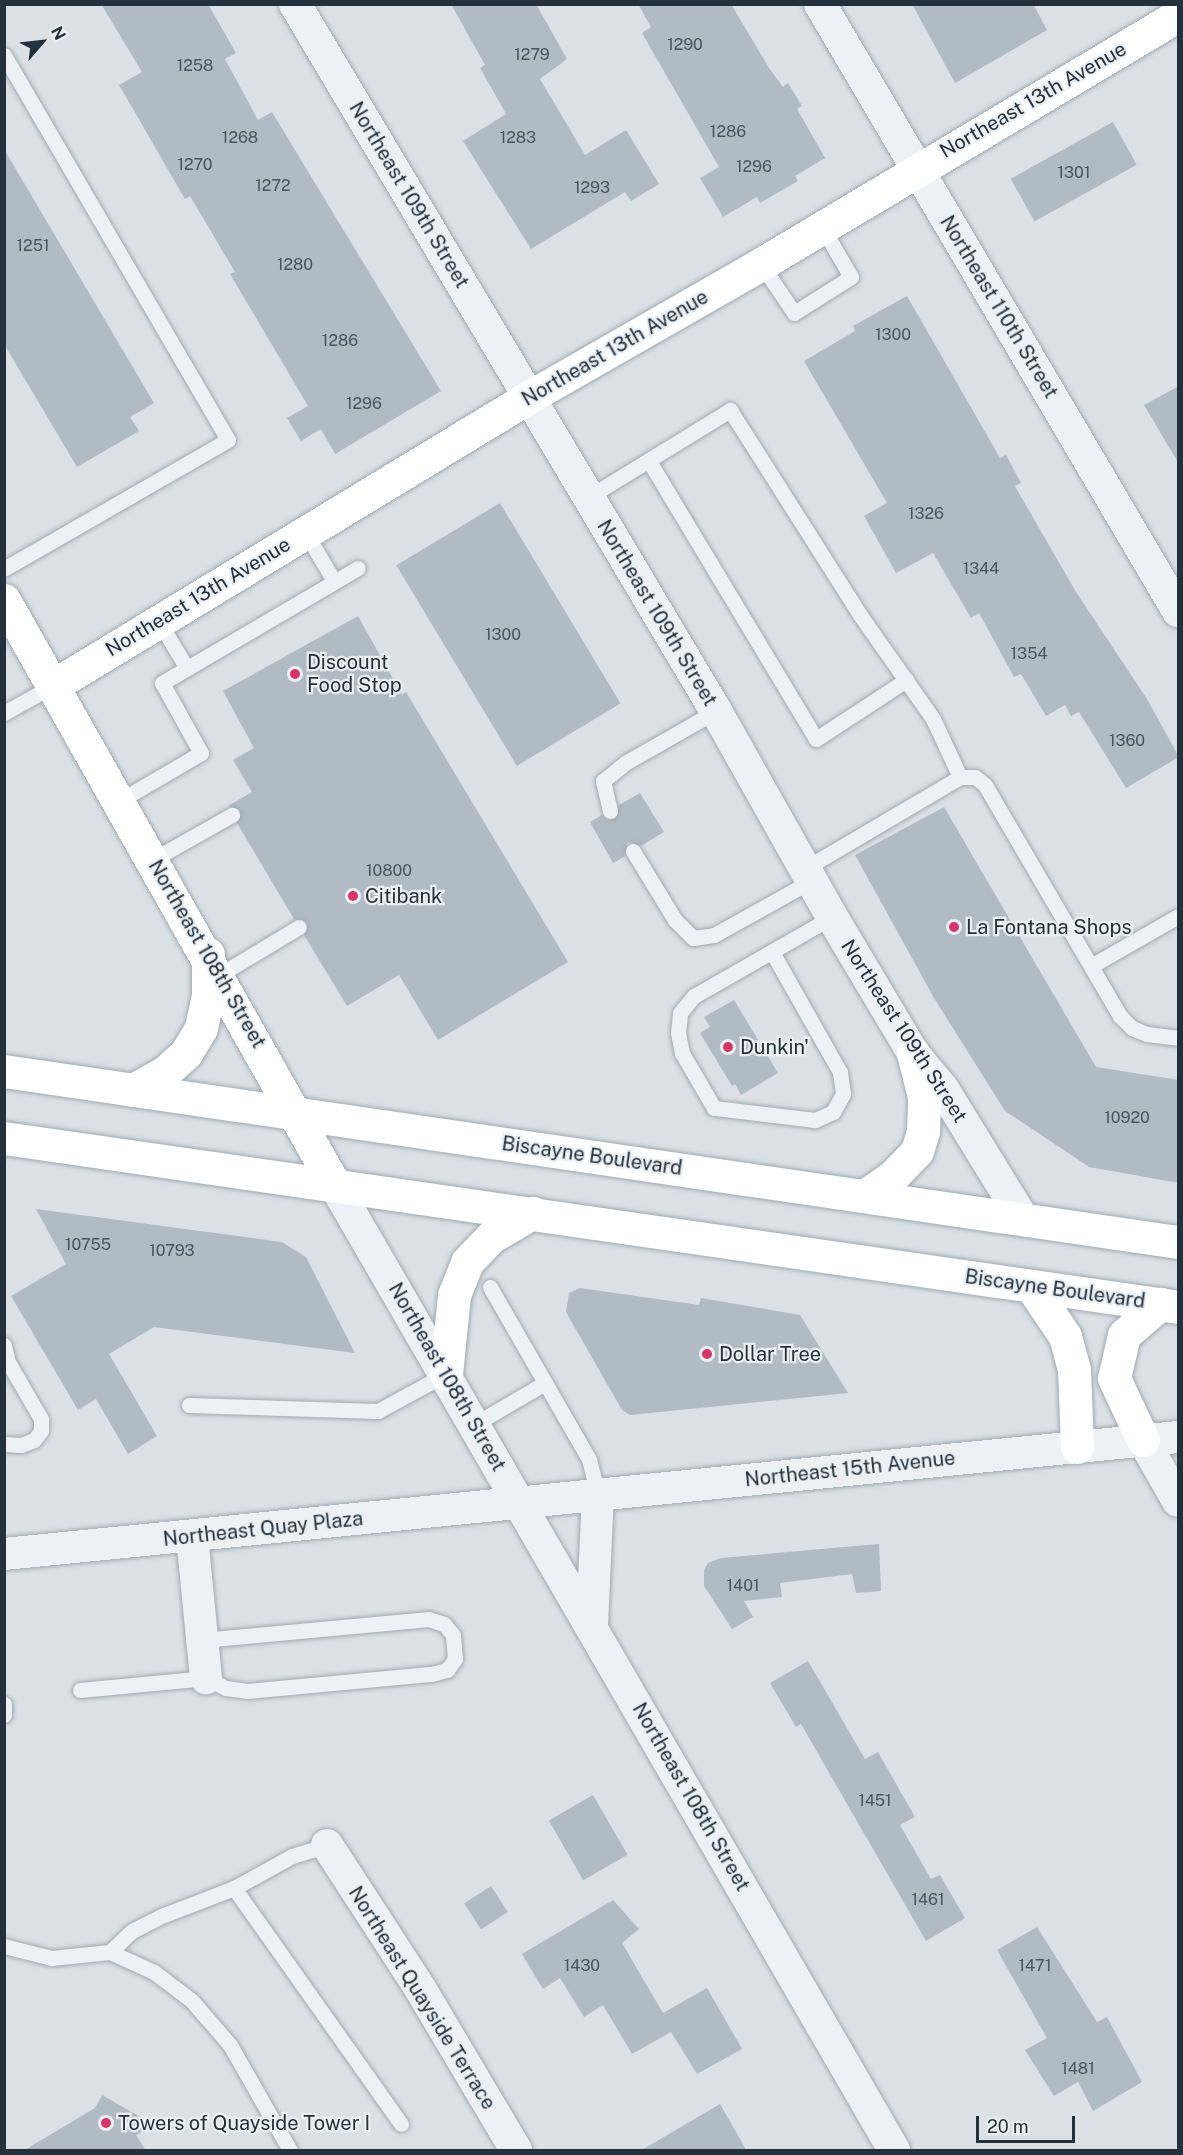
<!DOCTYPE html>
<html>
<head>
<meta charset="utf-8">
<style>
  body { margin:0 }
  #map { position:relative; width:1183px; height:2155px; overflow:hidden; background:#dbe1e7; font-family:"Public Sans",sans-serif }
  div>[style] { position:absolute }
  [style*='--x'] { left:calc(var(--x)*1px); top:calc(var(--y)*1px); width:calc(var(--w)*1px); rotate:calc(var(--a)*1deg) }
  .building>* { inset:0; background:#b1bbc4; transform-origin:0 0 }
  .roads { filter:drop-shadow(0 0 2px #a0a9b1) drop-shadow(0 0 2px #a0a9b1) }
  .lane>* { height:15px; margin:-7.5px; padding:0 7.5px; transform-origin:7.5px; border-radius:7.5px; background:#edf1f5 }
  .street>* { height:32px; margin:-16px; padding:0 16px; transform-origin:16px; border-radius:16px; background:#edf1f5 }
  .secondary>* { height:33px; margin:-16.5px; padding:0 16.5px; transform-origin:16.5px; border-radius:16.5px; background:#fff }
  .primary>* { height:33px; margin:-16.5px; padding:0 16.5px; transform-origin:16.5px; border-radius:16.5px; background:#fff }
  .dots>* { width:16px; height:16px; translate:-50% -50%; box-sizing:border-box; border:3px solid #eaf0f4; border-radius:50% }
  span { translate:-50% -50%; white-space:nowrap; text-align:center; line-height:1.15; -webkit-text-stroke:4.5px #eaf0f4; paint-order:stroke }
  .number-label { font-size:16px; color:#47545f }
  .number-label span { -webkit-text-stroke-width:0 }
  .street-label { font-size:20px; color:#24313d }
  .poi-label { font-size:20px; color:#24313d }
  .left { translate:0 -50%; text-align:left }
  .frame { position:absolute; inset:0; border:6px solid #24313d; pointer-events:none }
  .north { position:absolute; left:12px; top:12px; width:60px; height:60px; -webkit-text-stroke:4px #eaf0f4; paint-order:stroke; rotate:62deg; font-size:16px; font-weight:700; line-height:24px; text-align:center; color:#24313d }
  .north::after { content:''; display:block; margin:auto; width:21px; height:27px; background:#24313d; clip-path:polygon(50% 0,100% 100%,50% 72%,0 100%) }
  .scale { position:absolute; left:976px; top:2116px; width:99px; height:27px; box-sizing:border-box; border:3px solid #24313d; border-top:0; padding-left:8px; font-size:18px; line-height:21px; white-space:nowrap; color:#24313d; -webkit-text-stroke:4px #eaf0f4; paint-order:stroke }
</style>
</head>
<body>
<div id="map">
  <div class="building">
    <i style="clip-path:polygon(101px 4px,208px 4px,236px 53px,225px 59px,258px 120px,272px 112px,441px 391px,335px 454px,321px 429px,301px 441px,287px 418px,308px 406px,230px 274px,235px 272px,190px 196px,185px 199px,119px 85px,142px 72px)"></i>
    <i style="clip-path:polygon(451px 4px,536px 4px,567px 59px,540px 79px,585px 155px,626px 130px,659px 184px,631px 201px,625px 192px,531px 249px,463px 141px,506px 114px,480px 68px,485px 65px)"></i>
    <i style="clip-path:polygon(638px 4px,731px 4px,769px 68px,783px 87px,788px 83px,802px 106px,797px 109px,825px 158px,795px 176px,798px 181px,760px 203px,757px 197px,723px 217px,700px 178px,719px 167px,642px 33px,651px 27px)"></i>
    <i style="clip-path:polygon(912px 4px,1033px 4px,1047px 30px,955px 83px)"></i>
    <i style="left:1113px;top:122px;width:49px;height:117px;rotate:61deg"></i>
    <i style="clip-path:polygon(4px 149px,154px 403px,130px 417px,139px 431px,77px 467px,4px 344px)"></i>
    <i style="clip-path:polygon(907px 296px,1000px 458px,1006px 455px,1021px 483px,1015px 486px,1076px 592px,1147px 699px,1179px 757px,1126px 788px,1079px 712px,1071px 716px,1065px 705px,1046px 716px,1021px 674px,1014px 677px,979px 613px,971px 618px,933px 553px,896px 573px,864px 516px,887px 503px,804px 361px,855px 331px,853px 326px)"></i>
    <i style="clip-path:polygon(1179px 386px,1179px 464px,1144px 405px)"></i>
    <i style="left:500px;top:503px;width:234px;height:121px;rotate:59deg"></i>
    <i style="clip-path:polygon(358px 616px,402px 695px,406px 692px,568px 962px,438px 1040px,399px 975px,347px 1006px,304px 935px,308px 923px,294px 919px,237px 823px,240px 810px,228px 806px,252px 792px,233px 760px,254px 748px,223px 691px)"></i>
    <i style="clip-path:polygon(640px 793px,664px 832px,641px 846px,628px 842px,625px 856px,613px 863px,590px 822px,602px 815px,608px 820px,616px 818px,619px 805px)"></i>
    <i style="clip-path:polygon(944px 807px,1096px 1067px,1179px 1080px,1179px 1183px,1089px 1167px,1005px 1111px,934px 998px,855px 855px)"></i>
    <i style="clip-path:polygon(734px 1000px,778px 1073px,741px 1095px,735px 1084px,732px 1086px,700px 1033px,710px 1027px,704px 1017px)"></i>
    <i style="clip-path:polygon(36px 1209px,282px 1242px,306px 1257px,355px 1353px,154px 1327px,109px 1354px,157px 1436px,128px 1454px,96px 1399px,78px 1410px,11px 1296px,66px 1264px)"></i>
    <i style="clip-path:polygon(580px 1288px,699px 1305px,701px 1298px,800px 1315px,848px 1393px,630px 1415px,622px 1410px,566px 1312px,569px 1293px)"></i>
    <i style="clip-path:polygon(879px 1544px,881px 1591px,856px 1593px,852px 1574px,780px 1583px,782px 1597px,744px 1601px,753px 1617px,732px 1629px,704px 1586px,704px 1570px,708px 1563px,721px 1558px)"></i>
    <i style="clip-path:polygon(808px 1661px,865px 1759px,878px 1752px,915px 1817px,900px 1825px,931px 1879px,940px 1875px,965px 1918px,926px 1941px,801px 1724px,796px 1727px,770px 1683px)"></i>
    <i style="left:593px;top:1795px;width:69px;height:51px;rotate:60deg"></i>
    <i style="left:491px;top:1886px;width:31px;height:32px;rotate:57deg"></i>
    <i style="clip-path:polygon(613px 1900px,639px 1929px,622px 1943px,663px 2013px,707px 1988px,742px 2049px,697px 2074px,671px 2032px,632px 2054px,603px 2005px,584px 2017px,560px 1978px,543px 1989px,522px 1954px)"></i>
    <i style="clip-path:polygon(1037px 1927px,1097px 2022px,1107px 2017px,1142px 2082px,1093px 2111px,1078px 2082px,1054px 2096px,1025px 2050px,1047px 2038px,997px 1950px)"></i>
    <i style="clip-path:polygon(102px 2095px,154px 2125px,136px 2135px,146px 2151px,23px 2151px,95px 2108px)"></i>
    <i style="clip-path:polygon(720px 2104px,747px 2151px,640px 2151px)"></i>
  </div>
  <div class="roads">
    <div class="lane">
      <i style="--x:4;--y:55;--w:445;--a:59.8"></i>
      <i style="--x:228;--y:440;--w:258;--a:150.1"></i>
      <i style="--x:761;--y:264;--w:59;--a:56"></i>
      <i style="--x:794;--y:313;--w:67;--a:-32.3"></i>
      <i style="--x:851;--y:277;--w:58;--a:-120.1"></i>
      <i style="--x:649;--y:461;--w:324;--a:59"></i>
      <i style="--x:816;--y:739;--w:108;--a:-33.2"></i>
      <i style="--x:587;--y:498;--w:168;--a:-31.6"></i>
      <i style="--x:730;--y:410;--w:243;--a:57.6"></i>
      <i style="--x:860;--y:615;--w:127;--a:54.9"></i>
      <i style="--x:933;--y:719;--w:64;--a:65"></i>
      <i style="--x:305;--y:532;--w:57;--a:59.4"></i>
      <i style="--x:159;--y:622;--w:54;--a:58.7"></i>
      <i style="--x:4;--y:713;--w:57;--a:-29.2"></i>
      <i style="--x:119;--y:801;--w:95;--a:-30.3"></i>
      <i style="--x:201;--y:753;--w:80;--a:-119.1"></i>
      <i style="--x:162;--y:683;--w:227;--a:-30.4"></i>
      <i style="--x:610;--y:811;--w:31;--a:-103"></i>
      <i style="--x:603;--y:781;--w:28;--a:-39"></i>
      <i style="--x:625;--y:763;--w:105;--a:-29.7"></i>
      <i style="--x:633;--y:851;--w:81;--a:58.7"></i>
      <i style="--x:675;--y:920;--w:25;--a:45"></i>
      <i style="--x:693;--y:938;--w:21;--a:-8"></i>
      <i style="--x:714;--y:935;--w:111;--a:-29.1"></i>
      <i style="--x:152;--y:860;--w:92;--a:-29.4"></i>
      <i style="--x:804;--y:869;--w:181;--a:-30.5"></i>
      <i style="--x:960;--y:777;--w:15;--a:0"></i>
      <i style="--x:975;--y:777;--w:13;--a:39"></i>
      <i style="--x:985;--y:785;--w:268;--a:59.7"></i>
      <i style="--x:1120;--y:1016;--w:17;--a:45"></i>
      <i style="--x:1132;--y:1028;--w:16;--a:22"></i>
      <i style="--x:1147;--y:1034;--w:31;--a:7"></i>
      <i style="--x:772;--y:952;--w:138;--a:60.5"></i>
      <i style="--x:840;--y:1072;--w:22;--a:82"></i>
      <i style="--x:843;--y:1094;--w:21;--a:119"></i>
      <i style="--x:833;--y:1112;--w:20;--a:156"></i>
      <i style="--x:815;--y:1120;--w:102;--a:-173.2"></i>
      <i style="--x:714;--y:1108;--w:64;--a:-120.2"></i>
      <i style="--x:682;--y:1053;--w:20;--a:-101"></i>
      <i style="--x:678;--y:1033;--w:20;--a:-84"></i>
      <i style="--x:680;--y:1013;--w:22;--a:-51"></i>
      <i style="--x:694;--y:996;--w:159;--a:-29.8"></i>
      <i style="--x:1091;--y:966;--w:100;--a:-29.9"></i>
      <i style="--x:219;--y:975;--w:93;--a:-31"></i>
      <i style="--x:490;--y:1287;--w:198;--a:60.1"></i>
      <i style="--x:589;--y:1459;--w:37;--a:76"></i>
      <i style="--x:4;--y:1345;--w:17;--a:77"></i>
      <i style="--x:8;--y:1362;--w:66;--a:59.9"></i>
      <i style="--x:41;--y:1419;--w:12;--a:90"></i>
      <i style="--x:41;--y:1431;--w:11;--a:128"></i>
      <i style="--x:34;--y:1440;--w:14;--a:159"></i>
      <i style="--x:21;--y:1445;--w:17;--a:-177"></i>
      <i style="--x:189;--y:1405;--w:189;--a:1.8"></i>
      <i style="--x:378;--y:1411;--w:77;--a:-28.6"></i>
      <i style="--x:475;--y:1424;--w:81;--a:-30.4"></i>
      <i style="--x:80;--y:1690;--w:127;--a:-5.4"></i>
      <i style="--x:206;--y:1678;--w:22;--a:27"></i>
      <i style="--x:226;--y:1688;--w:21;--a:8"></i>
      <i style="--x:247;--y:1691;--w:186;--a:-5.3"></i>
      <i style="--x:432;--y:1674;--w:16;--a:-15"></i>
      <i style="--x:447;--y:1670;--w:14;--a:-54"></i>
      <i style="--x:455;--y:1659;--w:24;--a:-95"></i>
      <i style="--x:453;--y:1635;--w:14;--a:-129"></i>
      <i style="--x:444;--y:1624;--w:16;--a:-162"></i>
      <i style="--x:429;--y:1619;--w:228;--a:174.7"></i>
      <i style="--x:4;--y:1704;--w:11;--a:90"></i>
      <i style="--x:234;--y:1888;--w:289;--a:54.7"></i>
      <i style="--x:4;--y:1946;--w:49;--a:14.3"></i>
      <i style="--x:51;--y:1958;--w:59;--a:-5.8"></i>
      <i style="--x:110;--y:1952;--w:30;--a:-44"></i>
      <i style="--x:132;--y:1931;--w:36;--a:-27"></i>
      <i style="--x:164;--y:1915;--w:75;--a:-21.1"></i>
      <i style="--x:234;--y:1888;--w:66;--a:-28.9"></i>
      <i style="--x:292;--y:1856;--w:37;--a:-17"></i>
      <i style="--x:110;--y:1952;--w:48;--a:24.4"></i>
      <i style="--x:154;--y:1972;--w:48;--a:37.3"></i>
      <i style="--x:192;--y:2001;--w:58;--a:49.2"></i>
      <i style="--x:230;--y:2045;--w:121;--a:60.3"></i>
    </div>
    <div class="street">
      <i style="--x:295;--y:4;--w:823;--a:59.23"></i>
      <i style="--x:716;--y:711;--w:236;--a:60.6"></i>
      <i style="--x:832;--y:917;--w:158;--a:59.2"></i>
      <i style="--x:913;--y:1053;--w:47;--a:50.2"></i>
      <i style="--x:943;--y:1089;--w:153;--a:58.4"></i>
      <i style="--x:820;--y:4;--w:705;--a:59.47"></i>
      <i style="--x:334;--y:1184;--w:1117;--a:59.9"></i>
      <i style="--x:1143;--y:1440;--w:70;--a:60.2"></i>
      <i style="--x:192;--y:1536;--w:143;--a:84.4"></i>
      <i style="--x:4;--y:1554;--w:1180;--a:-5.69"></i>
      <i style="--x:592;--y:1625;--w:130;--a:-87.4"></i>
      <i style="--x:327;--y:1845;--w:173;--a:57"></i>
      <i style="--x:421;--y:1990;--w:186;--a:59.3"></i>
    </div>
    <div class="secondary">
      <i style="--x:4;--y:600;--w:671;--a:60.53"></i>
      <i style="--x:54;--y:685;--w:555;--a:-31.23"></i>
      <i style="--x:529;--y:397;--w:267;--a:-29.8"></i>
      <i style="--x:761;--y:264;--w:486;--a:-30.8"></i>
    </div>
    <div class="primary">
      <i style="--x:4;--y:1071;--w:1186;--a:8.29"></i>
      <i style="--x:133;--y:1090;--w:35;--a:-29"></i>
      <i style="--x:164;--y:1073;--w:30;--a:-42"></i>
      <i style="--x:186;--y:1053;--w:29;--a:-59"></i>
      <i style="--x:201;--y:1028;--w:34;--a:-78"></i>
      <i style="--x:208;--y:995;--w:41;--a:-90"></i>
      <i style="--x:4;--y:1138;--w:1186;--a:8.19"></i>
      <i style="--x:866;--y:1195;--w:32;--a:-35"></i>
      <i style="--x:892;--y:1177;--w:36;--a:-46"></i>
      <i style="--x:917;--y:1151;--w:21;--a:-73"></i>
      <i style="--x:923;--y:1131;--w:34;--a:-88"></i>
      <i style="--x:924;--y:1097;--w:45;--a:-104"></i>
      <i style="--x:1031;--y:1286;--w:60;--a:55.8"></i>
      <i style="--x:1065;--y:1336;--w:34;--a:75"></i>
      <i style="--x:1074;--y:1369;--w:78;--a:87.8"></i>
      <i style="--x:446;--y:1374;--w:79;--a:-84.2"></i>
      <i style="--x:454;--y:1295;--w:35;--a:-68"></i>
      <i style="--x:467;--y:1262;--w:35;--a:-46"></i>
      <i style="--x:491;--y:1237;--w:48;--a:-30.3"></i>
      <i style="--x:1143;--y:1440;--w:68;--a:-115.1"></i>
      <i style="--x:1114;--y:1378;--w:44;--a:-76.9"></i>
      <i style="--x:1124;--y:1335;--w:48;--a:-40.7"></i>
    </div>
  </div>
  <div class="dots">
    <i style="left:295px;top:674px;background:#d83368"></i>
    <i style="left:353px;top:896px;background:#d83368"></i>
    <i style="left:954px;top:927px;background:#d83368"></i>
    <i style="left:728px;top:1047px;background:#d83368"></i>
    <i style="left:707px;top:1354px;background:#d83368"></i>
    <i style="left:106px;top:2123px;background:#d83368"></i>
  </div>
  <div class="number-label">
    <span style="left:685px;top:45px">1290</span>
    <span style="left:532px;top:55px">1279</span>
    <span style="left:195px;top:66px">1258</span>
    <span style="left:728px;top:132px">1286</span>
    <span style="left:240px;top:138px">1268</span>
    <span style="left:518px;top:138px">1283</span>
    <span style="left:195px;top:165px">1270</span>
    <span style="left:754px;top:167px">1296</span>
    <span style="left:1074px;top:173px">1301</span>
    <span style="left:273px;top:186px">1272</span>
    <span style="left:592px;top:188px">1293</span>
    <span style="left:33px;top:246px">1251</span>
    <span style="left:295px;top:265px">1280</span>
    <span style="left:893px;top:335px">1300</span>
    <span style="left:340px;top:341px">1286</span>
    <span style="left:364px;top:404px">1296</span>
    <span style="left:926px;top:514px">1326</span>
    <span style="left:981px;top:569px">1344</span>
    <span style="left:503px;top:635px">1300</span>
    <span style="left:1029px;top:654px">1354</span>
    <span style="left:1127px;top:741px">1360</span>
    <span style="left:389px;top:871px">10800</span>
    <span style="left:1127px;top:1118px">10920</span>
    <span style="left:88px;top:1245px">10755</span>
    <span style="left:172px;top:1251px">10793</span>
    <span style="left:743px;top:1586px">1401</span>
    <span style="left:875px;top:1801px">1451</span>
    <span style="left:928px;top:1900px">1461</span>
    <span style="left:582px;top:1966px">1430</span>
    <span style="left:1035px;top:1966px">1471</span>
    <span style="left:1078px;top:2069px">1481</span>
  </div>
  <div class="street-label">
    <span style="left:1033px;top:100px;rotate:-30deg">Northeast 13th Avenue</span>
    <span style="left:409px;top:195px;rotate:59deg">Northeast 109th Street</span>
    <span style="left:999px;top:307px;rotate:59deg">Northeast 110th Street</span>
    <span style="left:615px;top:348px;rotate:-30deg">Northeast 13th Avenue</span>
    <span style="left:198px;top:597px;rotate:-31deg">Northeast 13th Avenue</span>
    <span style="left:657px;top:613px;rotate:59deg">Northeast 109th Street</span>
    <span style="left:207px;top:954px;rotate:60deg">Northeast 108th Street</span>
    <span style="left:904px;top:1031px;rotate:57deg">Northeast 109th Street</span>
    <span style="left:592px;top:1156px;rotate:8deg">Biscayne Boulevard</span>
    <span style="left:1055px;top:1289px;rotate:8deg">Biscayne Boulevard</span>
    <span style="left:447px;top:1377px;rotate:60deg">Northeast 108th Street</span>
    <span style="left:850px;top:1469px;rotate:-6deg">Northeast 15th Avenue</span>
    <span style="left:263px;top:1529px;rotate:-6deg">Northeast Quay Plaza</span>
    <span style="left:691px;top:1797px;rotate:60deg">Northeast 108th Street</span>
    <span style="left:422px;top:1998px;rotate:58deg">Northeast Quayside Terrace</span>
  </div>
  <div class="poi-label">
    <span class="left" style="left:307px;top:674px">Discount<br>Food Stop</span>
    <span class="left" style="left:365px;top:896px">Citibank</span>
    <span class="left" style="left:966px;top:927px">La Fontana Shops</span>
    <span class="left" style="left:740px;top:1047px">Dunkin'</span>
    <span class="left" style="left:719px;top:1354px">Dollar Tree</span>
    <span class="left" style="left:118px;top:2123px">Towers of Quayside Tower I</span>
  </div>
  <div class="frame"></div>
  <div class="north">N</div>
  <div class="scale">20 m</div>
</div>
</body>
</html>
